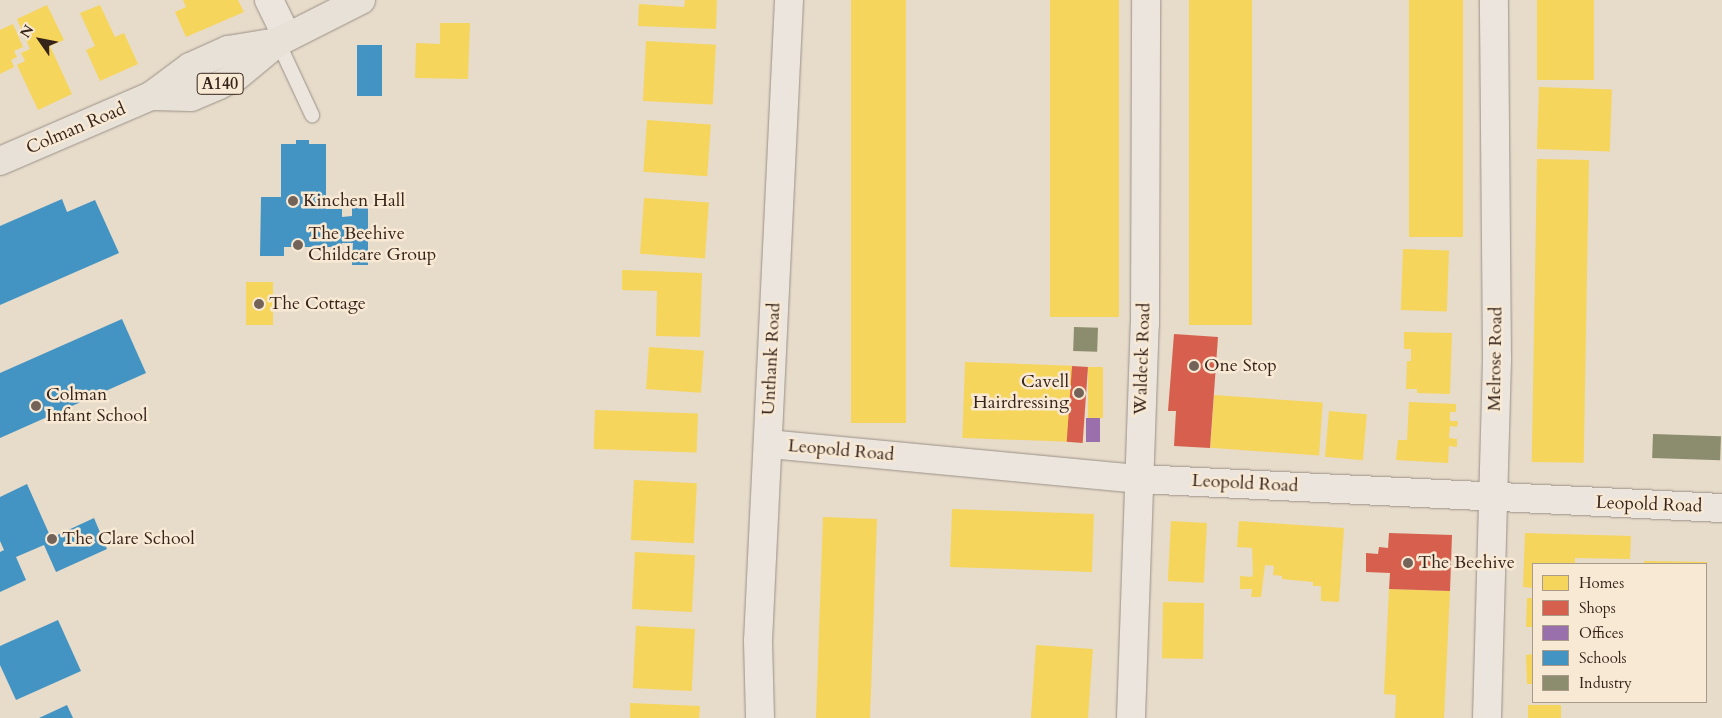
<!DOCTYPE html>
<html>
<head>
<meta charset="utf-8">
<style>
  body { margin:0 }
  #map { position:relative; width:1722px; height:718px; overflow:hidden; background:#e7dbca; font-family:Cardo,serif }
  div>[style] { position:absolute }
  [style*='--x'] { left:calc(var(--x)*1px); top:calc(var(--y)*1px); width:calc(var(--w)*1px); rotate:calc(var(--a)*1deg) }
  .homes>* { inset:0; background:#f6d55c; transform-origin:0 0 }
  .shops>* { inset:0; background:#d6604d; transform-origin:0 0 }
  .offices>* { inset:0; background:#9970ab; transform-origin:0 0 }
  .schools>* { inset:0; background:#4393c3; transform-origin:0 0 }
  .industry>* { inset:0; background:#8c8c6e; transform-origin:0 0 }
  .roads { filter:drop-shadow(0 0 1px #9a9186) drop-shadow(0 0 1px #9a9186) }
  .lane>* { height:14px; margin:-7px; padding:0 7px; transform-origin:7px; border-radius:7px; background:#ebe5dd }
  .street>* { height:28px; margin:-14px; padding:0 14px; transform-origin:14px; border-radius:14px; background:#ebe5dd }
  .secondary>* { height:28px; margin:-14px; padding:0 14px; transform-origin:14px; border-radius:14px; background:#ebe5dd }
  .highway>* { height:28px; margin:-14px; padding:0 14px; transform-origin:14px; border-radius:14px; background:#e8e1d7 }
  .dots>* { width:14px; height:14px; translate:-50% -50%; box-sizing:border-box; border:2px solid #f8e9d4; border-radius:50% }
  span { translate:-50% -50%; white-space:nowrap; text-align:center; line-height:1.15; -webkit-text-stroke:5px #f8e9d4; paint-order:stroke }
  .shield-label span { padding:1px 4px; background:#f8e9d4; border:1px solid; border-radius:4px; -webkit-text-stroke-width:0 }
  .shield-label { font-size:16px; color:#36231a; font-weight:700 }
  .street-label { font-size:18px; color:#36231a }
  .poi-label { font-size:18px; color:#36231a }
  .left { translate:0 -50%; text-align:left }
  .right { translate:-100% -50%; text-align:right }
  .legend { position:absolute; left:1532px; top:563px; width:175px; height:140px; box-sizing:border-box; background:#f8e9d4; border:1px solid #aa9a8a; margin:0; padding:6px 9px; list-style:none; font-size:15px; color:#36231a }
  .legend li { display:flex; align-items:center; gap:10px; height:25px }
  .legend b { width:25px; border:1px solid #aa9a8a }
  .north { position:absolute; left:15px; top:15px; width:50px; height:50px; -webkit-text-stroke:4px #f8e9d4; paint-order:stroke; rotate:303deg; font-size:14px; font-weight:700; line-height:20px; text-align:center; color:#36231a }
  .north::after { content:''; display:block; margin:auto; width:18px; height:22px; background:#36231a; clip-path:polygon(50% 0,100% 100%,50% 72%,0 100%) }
</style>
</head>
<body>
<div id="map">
  <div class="homes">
    <i style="clip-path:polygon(183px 0,238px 0,244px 12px,186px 37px,175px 12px,186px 7px)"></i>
    <i style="clip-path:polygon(685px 0,717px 0,716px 29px,638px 26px,639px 4px,684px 7px)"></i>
    <i style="left:851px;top:0;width:55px;height:423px"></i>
    <i style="left:1050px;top:0;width:69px;height:317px"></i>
    <i style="left:1189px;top:0;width:63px;height:325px"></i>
    <i style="left:1409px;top:0;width:54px;height:237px"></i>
    <i style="left:1537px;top:0;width:57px;height:80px"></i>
    <i style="clip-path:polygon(47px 5px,64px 40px,50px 46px,72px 94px,38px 110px,17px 65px,25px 61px,21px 53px,30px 49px,17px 19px)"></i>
    <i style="clip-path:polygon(100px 5px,115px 37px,124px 33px,138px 64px,100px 81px,86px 50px,95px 46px,80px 13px)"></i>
    <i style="clip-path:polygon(440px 23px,470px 23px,468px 79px,415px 78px,416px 43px,440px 44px)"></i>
    <i style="clip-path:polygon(13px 24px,23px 47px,14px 51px,17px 57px,11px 60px,14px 67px,0 74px,0 30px)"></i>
    <i style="left:646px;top:41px;width:70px;height:60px;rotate:3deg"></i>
    <i style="left:1539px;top:87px;width:73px;height:62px;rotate:2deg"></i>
    <i style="left:647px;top:120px;width:64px;height:52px;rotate:4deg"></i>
    <i style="left:1537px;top:159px;width:52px;height:303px;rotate:1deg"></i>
    <i style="left:644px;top:198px;width:65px;height:56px;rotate:4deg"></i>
    <i style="left:1403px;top:249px;width:46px;height:61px;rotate:2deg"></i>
    <i style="clip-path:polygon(622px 270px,702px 273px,700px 337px,656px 336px,657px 291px,622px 290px)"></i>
    <i style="left:246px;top:282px;width:27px;height:43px"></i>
    <i style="clip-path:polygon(1404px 332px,1452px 333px,1450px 394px,1417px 393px,1417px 389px,1406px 389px,1407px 361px,1411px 361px,1411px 349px,1404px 349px)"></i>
    <i style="left:649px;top:347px;width:55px;height:42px;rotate:4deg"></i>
    <i style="left:965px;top:362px;width:107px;height:76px;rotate:2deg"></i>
    <i style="left:1088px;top:367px;width:15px;height:51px"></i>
    <i style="left:1214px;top:395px;width:109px;height:53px;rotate:4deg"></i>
    <i style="clip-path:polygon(1409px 402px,1456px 404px,1456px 412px,1450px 412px,1450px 421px,1458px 421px,1457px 427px,1450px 426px,1449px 438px,1457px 439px,1457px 447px,1449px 446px,1448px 463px,1396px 460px,1398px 440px,1407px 440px)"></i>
    <i style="left:595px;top:410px;width:103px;height:39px;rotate:2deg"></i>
    <i style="left:1329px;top:411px;width:38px;height:46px;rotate:5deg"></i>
    <i style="left:634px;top:480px;width:63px;height:60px;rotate:3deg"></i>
    <i style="left:952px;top:509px;width:142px;height:58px;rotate:2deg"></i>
    <i style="left:823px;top:517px;width:54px;height:201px;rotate:2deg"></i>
    <i style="left:1171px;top:521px;width:36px;height:60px;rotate:3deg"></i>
    <i style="clip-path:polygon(1239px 521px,1344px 528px,1339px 602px,1321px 601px,1321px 586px,1313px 586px,1313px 582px,1282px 579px,1282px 576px,1273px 575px,1274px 566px,1265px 565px,1261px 597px,1251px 597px,1252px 589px,1240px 589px,1240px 576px,1252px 577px,1253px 574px,1252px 548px,1237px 547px)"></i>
    <i style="clip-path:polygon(1525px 533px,1631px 536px,1630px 559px,1575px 558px,1575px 564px,1533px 564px,1533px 588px,1523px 587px)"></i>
    <i style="left:635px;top:552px;width:60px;height:57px;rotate:3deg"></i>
    <i style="clip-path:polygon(1644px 561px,1707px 562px,1707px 564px,1644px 564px)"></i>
    <i style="clip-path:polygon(1389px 589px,1450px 591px,1444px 718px,1395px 718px,1396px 695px,1384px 694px)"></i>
    <i style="clip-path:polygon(1527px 598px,1533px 598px,1533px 627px,1526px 627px)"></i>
    <i style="left:1204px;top:603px;width:56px;height:41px;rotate:91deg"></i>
    <i style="left:636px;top:626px;width:59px;height:62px;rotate:3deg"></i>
    <i style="left:1036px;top:645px;width:57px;height:73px;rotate:4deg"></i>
    <i style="clip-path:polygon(1533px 654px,1533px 684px,1527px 684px,1526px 655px)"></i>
    <i style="clip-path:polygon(630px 703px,700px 706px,699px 718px,630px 718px)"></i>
    <i style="left:1561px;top:705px;width:13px;height:33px;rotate:90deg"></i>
  </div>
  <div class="shops">
    <i style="clip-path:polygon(1174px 334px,1218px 337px,1210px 448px,1174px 446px,1176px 411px,1168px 411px)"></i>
    <i style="left:1072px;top:366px;width:16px;height:76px;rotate:4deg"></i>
    <i style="clip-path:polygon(1389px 533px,1452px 535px,1450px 591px,1389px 589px,1390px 573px,1366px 572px,1366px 553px,1378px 554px,1379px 547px,1388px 548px)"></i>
  </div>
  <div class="offices">
    <i style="left:1086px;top:418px;width:14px;height:24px"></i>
  </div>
  <div class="schools">
    <i style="left:357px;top:45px;width:25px;height:51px"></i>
    <i style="clip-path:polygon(296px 140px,309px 140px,309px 144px,326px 144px,326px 209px,342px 209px,342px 217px,352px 216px,352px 205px,368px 204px,368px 265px,352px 265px,353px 243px,342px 243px,342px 247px,284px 247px,284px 256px,260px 256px,261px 197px,281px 197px,281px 144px,296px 144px)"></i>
    <i style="clip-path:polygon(62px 199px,67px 212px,95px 200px,119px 253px,0 305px,0 226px)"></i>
    <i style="clip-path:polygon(122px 319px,146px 373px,0 438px,0 373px)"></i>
    <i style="clip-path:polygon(27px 484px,51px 538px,94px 518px,107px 549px,56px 572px,44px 545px,16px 557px,26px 580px,0 592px,0 552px,4px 550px,0 541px,0 497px)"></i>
    <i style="clip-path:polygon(58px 620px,81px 671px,16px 700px,0 665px,0 646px)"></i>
    <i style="clip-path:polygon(67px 705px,73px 718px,39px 718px)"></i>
  </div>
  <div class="industry">
    <i style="left:1074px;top:327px;width:24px;height:24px;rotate:2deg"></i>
    <i style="left:1653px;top:434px;width:68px;height:24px;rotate:2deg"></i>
  </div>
  <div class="roads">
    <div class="lane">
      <i style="--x:278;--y:42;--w:81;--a:65"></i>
    </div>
    <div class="street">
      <i style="--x:269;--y:0;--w:41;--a:64.1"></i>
      <i style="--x:768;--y:444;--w:373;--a:5.4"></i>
      <i style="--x:1139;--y:479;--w:584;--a:2.85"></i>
      <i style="--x:1131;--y:718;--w:394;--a:-88"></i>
      <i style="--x:1145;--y:324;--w:324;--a:-89.8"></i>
      <i style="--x:1487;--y:718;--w:360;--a:-88.4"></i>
      <i style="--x:1497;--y:358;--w:358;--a:-90.5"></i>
    </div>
    <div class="secondary">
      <i style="--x:760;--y:718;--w:77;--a:-91.5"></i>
      <i style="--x:758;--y:641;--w:642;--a:-87.23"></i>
    </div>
    <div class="highway">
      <i style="--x:151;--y:96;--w:40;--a:1.4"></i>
      <i style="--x:191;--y:97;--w:30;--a:-23"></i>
      <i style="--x:219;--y:85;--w:20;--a:-27"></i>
      <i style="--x:237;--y:76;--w:53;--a:-39.7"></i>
      <i style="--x:278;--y:42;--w:93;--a:-26.8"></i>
      <i style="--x:0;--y:161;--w:164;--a:-23.3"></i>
      <i style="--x:151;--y:96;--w:49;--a:-36.6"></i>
      <i style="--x:190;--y:67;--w:42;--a:-24.1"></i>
      <i style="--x:228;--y:50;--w:51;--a:-9.1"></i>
    </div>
  </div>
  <div class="dots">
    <i style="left:293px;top:201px;background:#746358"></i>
    <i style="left:298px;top:245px;background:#746358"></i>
    <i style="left:259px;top:304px;background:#746358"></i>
    <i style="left:1194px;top:366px;background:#746358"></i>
    <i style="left:1079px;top:393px;background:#746358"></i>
    <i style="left:36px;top:406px;background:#746358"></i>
    <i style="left:52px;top:539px;background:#746358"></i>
    <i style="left:1408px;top:563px;background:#746358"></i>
  </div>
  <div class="shield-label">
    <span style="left:220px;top:84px">A140</span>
  </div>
  <div class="street-label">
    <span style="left:76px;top:129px;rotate:-23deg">Colman Road</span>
    <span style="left:772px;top:359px;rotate:-87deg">Unthank Road</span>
    <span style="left:1143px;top:359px;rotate:-88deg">Waldeck Road</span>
    <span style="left:1496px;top:359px;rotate:-89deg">Melrose Road</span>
    <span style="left:841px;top:451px;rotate:5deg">Leopold Road</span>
    <span style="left:1245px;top:484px;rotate:3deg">Leopold Road</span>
    <span style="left:1649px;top:505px;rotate:2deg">Leopold Road</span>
  </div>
  <div class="poi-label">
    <span class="left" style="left:303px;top:201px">Kinchen Hall</span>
    <span class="left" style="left:308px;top:245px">The Beehive<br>Childcare Group</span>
    <span class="left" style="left:269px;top:304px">The Cottage</span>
    <span class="left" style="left:1204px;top:366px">One Stop</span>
    <span class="right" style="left:1069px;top:393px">Cavell<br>Hairdressing</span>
    <span class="left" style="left:46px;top:406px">Colman<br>Infant School</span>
    <span class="left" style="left:62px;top:539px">The Clare School</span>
    <span class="left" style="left:1418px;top:563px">The Beehive</span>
  </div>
  <ul class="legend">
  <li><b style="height:14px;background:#f6d55c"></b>Homes</li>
  <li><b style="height:14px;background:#d6604d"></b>Shops</li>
  <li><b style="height:14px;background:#9970ab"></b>Offices</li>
  <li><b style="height:14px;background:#4393c3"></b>Schools</li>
  <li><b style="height:14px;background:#8c8c6e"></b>Industry</li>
  </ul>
  <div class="north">N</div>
</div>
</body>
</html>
